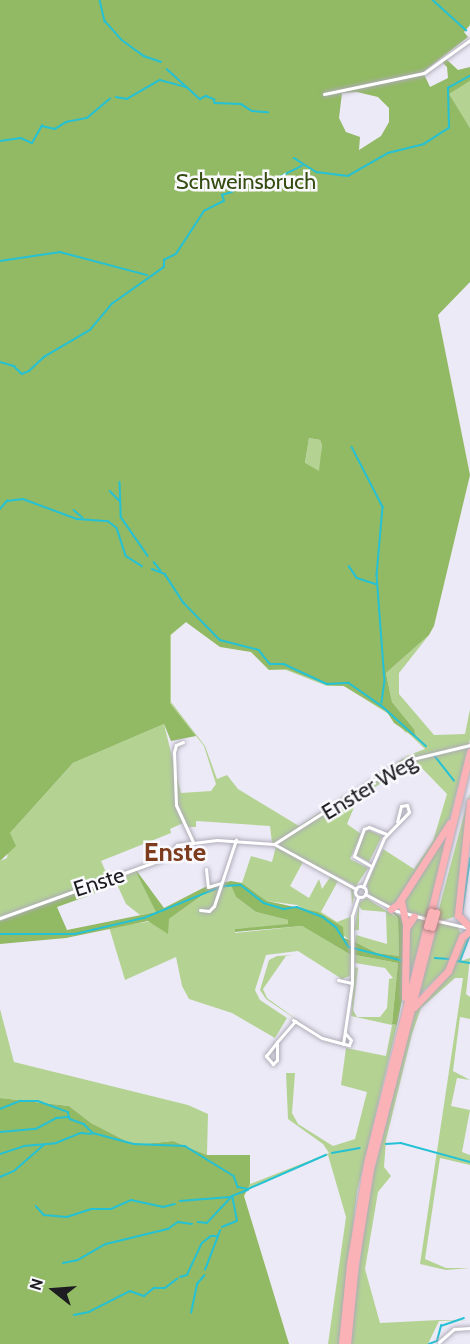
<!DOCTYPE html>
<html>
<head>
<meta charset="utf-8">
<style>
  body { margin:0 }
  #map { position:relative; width:470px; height:1344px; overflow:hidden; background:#edeaf7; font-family:Cabin,sans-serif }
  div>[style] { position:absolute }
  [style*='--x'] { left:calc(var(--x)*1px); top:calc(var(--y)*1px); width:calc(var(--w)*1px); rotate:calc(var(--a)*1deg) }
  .green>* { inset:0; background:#b4d393 }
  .forest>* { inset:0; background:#92b963 }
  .stream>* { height:1.5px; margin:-0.75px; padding:0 0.75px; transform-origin:0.75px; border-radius:0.75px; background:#25c1d4 }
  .roads { filter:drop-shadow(0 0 2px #adaab6) drop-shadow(0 0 2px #adaab6) }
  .street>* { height:3px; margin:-1.5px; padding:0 1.5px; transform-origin:1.5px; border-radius:1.5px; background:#fff }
  .street>.ring { margin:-1.5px; padding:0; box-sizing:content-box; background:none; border:3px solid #fff; border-radius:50% }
  .highway>* { height:7px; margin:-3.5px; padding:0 3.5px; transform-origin:3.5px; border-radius:3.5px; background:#fbb2b6 }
  .bridges { filter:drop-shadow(0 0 2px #ad7e82) drop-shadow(0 0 2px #ad7e82) }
  .highway-bridge>* { height:7px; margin:-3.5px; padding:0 3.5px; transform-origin:3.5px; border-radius:3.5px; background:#fbb2b6 }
  span { translate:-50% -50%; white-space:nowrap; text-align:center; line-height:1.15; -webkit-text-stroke:5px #faf9fe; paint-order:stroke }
  .park-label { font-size:22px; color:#354d10 }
  .street-label { font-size:22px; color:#1d1c20 }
  .quarter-label { font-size:26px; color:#7e3c1f; font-weight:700 }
  .north { position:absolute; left:24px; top:1260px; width:60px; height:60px; -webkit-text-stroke:4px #faf9fe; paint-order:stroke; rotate:287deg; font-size:16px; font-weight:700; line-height:24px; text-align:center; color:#1d1c20 }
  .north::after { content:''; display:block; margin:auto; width:21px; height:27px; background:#1d1c20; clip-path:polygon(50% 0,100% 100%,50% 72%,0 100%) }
</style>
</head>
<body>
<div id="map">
  <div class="green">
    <i style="clip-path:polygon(470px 81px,470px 128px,448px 94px)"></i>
    <i style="clip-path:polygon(309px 438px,320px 440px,322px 445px,320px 472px,305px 464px)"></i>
    <i style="clip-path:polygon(evenodd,186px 621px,220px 647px,251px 652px,269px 670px,286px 669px,327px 685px,344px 685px,387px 712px,406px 733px,414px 729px,392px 702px,386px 673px,429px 635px,399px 673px,399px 694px,434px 735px,465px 734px,470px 709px,470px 739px,450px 818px,397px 903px,392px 907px,384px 904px,369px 894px,367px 884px,383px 849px,414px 869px,433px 841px,447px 794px,415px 761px,420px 758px,358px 798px,347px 824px,361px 834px,350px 859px,368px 868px,356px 886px,272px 843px,270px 826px,196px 821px,196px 827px,186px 827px,183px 823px,170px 829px,171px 833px,101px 861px,109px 879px,0 921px,0 861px,7px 858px,10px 833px,73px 763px,164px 724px,181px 793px,211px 791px,216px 784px,204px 746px,170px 703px,170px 635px,186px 621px,186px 622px,220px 647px,251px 652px,269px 670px,286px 670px,327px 686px,344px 686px,387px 713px,425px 749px,407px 756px,299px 826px,238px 789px,227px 775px,217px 779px,205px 746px,171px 702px,171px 635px,186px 622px)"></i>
    <i style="clip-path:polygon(470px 792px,456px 916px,440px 922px,458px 927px,461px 934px,447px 968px,415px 999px)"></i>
    <i style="clip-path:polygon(450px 827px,427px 916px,407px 988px,407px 928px,414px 918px,423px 920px,424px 916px,406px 912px,404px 899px)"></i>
    <i style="clip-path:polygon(366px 829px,382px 836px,369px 862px,356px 855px)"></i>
    <i style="clip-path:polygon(276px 846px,303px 862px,290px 886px,309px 898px,319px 879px,322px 889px,331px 876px,353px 888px,354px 897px,352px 905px,351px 889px,338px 881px,321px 912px,337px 922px,350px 917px,350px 940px,297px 905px,267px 901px,242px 883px,251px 856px,272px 862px)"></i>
    <i style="clip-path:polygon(136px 872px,157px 912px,140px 915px,126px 904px,115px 880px)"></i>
    <i style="clip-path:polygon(231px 886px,236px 897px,256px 912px,288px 920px,288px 925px,235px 929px,235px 933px,302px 926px,351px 955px,350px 976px,342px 979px,298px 951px,266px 955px,255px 990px,260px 1000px,287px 1018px,275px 1038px,232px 1013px,189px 999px,182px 986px,176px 957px,125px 980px,109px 927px,169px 919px,204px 894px)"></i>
    <i style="clip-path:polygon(366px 898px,398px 918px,399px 956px,377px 953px,355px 942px,356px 935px,387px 944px,386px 912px,362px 910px,359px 906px,359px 930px,354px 930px,359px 903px)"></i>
    <i style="clip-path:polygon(470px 932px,461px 961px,470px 958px,466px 994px,470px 997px,470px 1019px,460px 1017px,453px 1071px,470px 1080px,457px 1078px,451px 1106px,470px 1110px,462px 1152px,470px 1155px,470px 1165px,440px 1158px,425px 1259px,446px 1268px,470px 1268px,446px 1270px,420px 1264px,463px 978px,455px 978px,421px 1008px,412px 1034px,386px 1140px,384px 1167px,391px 1176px,378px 1192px,365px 1269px,380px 1323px,439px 1320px,470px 1320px,439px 1321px,428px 1344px,350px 1344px,368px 1195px,415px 1009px,444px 979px,462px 940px)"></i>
    <i style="clip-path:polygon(294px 955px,286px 956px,263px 989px,267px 998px,306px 1026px,266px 999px,260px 990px,269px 960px,277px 956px)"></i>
    <i style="clip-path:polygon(355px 955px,398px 963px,392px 1024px,397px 1025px,357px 1192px,339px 1344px,328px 1344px,346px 1217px,328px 1155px,246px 1189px,250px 1184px,329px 1153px,323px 1144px,288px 1119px,286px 1073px,295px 1073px,292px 1113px,298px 1124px,333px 1146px,355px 1139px,367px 1092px,341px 1085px,346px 1048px,386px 1056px,392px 1025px,351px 1016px,355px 967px,358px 968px,353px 1010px,357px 1017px,380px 1017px,387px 1008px,389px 979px,393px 978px,385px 968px,355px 963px)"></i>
    <i style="clip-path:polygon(0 1009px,14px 1062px,188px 1105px,208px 1114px,207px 1155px,173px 1141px,134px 1145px,91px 1123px,69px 1106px,0 1098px)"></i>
  </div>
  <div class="forest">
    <i style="clip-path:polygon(evenodd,0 0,470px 0,470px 25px,464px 32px,468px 37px,423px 72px,430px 87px,448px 78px,447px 67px,441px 61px,445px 58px,458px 70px,470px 67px,470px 81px,449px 94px,470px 128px,470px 282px,438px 315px,470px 475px,434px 626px,429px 635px,386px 673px,392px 702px,414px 729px,416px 738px,394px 723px,387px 712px,344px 686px,327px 685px,286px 669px,269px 670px,251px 652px,220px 647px,186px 622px,170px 635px,170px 703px,196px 736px,171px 741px,164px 724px,73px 763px,10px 833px,16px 846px,0 861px,0 0,357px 92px,378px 97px,389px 108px,389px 122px,381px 136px,359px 150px,360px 137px,346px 132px,339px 118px,342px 93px,357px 92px,0 0,309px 438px,320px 440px,322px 445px,319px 471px,305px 463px,309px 438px)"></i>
    <i style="clip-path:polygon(136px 870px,164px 908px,205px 887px,231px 881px,242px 883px,267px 901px,318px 912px,343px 927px,344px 938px,350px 940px,351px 955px,302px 926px,235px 932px,235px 929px,288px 924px,288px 920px,256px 912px,236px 897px,231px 886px,204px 894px,169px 919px,168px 934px,148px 921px,66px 938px,0 944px,0 921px,93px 885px,96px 893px,57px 907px,67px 930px,156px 912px,136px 872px,109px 879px)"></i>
    <i style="clip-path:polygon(389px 910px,404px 918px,402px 1000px,397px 1025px,392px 1024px,398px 963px,355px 955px,355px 942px,377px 953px,399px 956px,398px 918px)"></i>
    <i style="clip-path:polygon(0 1098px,69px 1106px,91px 1123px,134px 1145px,173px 1141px,207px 1155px,250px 1155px,250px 1184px,244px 1196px,289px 1344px,0 1344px)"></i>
  </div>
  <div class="stream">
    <i style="--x:100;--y:0;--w:22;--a:77"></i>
    <i style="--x:105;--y:21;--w:25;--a:48"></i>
    <i style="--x:122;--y:40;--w:27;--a:36"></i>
    <i style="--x:144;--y:56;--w:18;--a:19"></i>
    <i style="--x:433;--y:0;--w:45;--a:42.3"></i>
    <i style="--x:167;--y:69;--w:45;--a:42.3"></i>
    <i style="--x:200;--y:99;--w:7;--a:-27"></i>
    <i style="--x:206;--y:96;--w:9;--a:21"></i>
    <i style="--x:214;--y:99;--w:4;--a:76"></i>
    <i style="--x:215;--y:103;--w:26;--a:2"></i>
    <i style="--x:241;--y:104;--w:13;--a:32"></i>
    <i style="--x:252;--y:111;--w:16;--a:4"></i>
    <i style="--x:116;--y:97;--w:11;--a:10"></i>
    <i style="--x:127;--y:99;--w:38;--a:-30"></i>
    <i style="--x:160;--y:80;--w:28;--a:15"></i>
    <i style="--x:0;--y:141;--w:21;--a:-8"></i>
    <i style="--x:21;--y:138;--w:12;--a:24"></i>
    <i style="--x:32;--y:143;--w:20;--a:-60"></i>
    <i style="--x:42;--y:126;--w:13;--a:13"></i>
    <i style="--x:55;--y:129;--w:13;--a:-32"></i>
    <i style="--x:66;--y:122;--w:21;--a:-11"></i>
    <i style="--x:87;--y:118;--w:30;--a:-40"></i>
    <i style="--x:294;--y:158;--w:26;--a:32"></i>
    <i style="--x:316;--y:172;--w:32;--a:7"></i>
    <i style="--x:348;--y:176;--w:46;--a:-29.9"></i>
    <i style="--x:388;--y:153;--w:37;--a:-14"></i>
    <i style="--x:424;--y:144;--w:30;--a:-33"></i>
    <i style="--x:449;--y:128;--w:40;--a:-91.4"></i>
    <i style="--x:448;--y:88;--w:25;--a:-29"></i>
    <i style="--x:0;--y:261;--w:61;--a:-8.5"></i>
    <i style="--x:60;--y:252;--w:90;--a:14.8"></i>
    <i style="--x:0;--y:362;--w:15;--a:16"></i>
    <i style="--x:14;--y:366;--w:11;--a:45"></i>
    <i style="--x:22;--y:374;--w:8;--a:-23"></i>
    <i style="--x:29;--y:371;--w:21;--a:-43"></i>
    <i style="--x:44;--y:357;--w:53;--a:-30.4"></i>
    <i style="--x:90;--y:330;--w:35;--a:-50"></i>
    <i style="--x:113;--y:303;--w:62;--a:-35.2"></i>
    <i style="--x:164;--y:267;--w:7;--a:-90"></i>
    <i style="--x:164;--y:260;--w:13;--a:-27"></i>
    <i style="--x:176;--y:254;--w:51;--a:-56.9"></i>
    <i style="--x:204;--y:211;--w:22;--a:-27"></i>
    <i style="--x:224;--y:201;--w:6;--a:-108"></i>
    <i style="--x:222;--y:195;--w:10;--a:-17"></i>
    <i style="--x:232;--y:192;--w:18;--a:-49"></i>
    <i style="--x:244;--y:178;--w:26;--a:9"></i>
    <i style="--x:270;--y:182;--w:36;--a:-27"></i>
    <i style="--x:352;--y:447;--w:68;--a:62.7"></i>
    <i style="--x:383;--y:507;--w:68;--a:95"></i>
    <i style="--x:377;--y:575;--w:106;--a:85.7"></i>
    <i style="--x:385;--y:681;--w:22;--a:98"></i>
    <i style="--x:120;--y:482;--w:35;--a:88"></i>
    <i style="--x:121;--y:517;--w:47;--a:55.3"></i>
    <i style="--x:110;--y:491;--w:14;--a:45"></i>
    <i style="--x:0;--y:509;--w:11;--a:-49"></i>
    <i style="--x:7;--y:501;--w:16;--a:-7"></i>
    <i style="--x:23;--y:499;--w:58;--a:20.3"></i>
    <i style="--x:77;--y:519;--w:31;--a:4"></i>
    <i style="--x:108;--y:521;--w:11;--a:38"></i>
    <i style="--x:117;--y:528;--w:29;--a:72"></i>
    <i style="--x:126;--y:556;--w:19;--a:32"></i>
    <i style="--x:74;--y:510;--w:11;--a:41"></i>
    <i style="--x:154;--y:562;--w:11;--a:52"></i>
    <i style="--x:349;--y:566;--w:14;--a:56"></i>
    <i style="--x:357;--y:578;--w:20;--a:18"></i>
    <i style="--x:152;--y:569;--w:14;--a:21"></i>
    <i style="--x:165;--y:574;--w:35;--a:57"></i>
    <i style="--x:184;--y:603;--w:52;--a:45.8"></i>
    <i style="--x:220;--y:640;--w:40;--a:14.4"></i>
    <i style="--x:259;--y:650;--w:18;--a:52"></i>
    <i style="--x:270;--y:664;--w:14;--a:0"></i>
    <i style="--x:284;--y:664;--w:47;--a:24.9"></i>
    <i style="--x:327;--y:684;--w:22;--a:-3"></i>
    <i style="--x:349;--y:683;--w:39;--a:35"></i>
    <i style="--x:381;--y:705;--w:61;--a:42.3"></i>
    <i style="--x:435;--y:756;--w:31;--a:52"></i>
    <i style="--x:223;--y:886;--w:18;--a:-3"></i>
    <i style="--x:241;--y:885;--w:29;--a:38"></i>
    <i style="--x:264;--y:903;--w:21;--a:17"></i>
    <i style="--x:284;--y:909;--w:13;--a:-9"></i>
    <i style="--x:297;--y:907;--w:28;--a:21"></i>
    <i style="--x:323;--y:917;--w:16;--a:38"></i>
    <i style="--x:336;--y:927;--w:24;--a:57"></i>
    <i style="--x:349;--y:947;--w:53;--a:14.3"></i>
    <i style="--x:462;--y:914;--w:56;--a:-81.7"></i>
    <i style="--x:0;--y:934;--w:75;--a:0"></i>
    <i style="--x:75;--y:934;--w:71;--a:-13.1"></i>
    <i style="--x:144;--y:918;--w:80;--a:-22.1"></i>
    <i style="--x:435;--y:958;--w:14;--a:4"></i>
    <i style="--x:457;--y:961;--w:13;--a:9"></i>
    <i style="--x:460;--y:961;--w:28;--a:-69"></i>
    <i style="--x:0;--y:1109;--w:22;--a:-22"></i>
    <i style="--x:20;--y:1101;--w:18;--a:0"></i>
    <i style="--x:38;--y:1101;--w:32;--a:20"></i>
    <i style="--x:68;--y:1112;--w:7;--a:74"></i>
    <i style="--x:70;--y:1119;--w:15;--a:20"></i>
    <i style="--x:84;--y:1124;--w:13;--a:45"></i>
    <i style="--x:93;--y:1133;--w:42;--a:15"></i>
    <i style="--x:134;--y:1144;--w:51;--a:2.2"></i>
    <i style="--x:185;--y:1146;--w:57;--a:31.5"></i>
    <i style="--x:234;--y:1176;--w:12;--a:70"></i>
    <i style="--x:238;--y:1187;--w:10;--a:11"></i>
    <i style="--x:248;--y:1189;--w:85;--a:-23.6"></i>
    <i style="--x:0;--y:1132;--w:36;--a:-5"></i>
    <i style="--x:36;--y:1129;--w:24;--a:-28"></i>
    <i style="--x:57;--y:1118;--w:11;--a:-5"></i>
    <i style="--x:386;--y:1144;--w:15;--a:-4"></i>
    <i style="--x:401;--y:1143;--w:72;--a:15.4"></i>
    <i style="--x:332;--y:1153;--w:28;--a:-10"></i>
    <i style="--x:0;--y:1154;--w:25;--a:-18"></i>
    <i style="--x:24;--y:1146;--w:32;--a:-5"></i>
    <i style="--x:56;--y:1143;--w:27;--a:-22"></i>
    <i style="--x:81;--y:1133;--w:10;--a:6"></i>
    <i style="--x:0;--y:1177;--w:15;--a:-23"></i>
    <i style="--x:14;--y:1171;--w:40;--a:-41"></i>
    <i style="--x:180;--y:1201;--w:50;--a:-4.6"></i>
    <i style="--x:36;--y:1206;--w:12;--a:48"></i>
    <i style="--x:44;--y:1215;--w:23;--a:5"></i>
    <i style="--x:67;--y:1217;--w:26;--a:-18"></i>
    <i style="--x:92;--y:1209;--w:19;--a:0"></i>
    <i style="--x:111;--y:1209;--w:22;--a:-24"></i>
    <i style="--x:131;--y:1200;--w:33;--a:12"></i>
    <i style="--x:163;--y:1207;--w:12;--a:-14"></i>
    <i style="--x:198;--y:1222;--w:9;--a:6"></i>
    <i style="--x:207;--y:1223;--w:35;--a:-47"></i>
    <i style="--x:222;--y:1227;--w:16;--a:-22"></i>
    <i style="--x:237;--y:1221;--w:25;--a:-101"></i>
    <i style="--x:232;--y:1196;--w:17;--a:-21"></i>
    <i style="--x:63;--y:1263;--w:15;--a:-11"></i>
    <i style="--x:78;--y:1260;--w:32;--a:-30"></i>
    <i style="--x:106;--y:1244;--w:64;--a:-13.6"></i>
    <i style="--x:168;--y:1229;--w:12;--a:-35"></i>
    <i style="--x:178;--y:1222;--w:14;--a:8"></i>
    <i style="--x:205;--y:1270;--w:42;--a:-69"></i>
    <i style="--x:180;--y:1277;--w:7;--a:-16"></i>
    <i style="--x:187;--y:1275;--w:35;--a:-65"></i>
    <i style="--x:202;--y:1243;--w:11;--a:-38"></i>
    <i style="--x:211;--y:1236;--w:7;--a:0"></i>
    <i style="--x:191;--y:1313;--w:30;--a:-78"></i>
    <i style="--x:197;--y:1284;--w:11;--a:-49"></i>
    <i style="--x:74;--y:1315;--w:15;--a:-11"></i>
    <i style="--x:89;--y:1312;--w:46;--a:-27.1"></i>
    <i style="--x:130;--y:1291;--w:15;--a:20"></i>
    <i style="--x:144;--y:1296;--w:13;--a:-39"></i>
    <i style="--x:154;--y:1288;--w:11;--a:0"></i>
    <i style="--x:165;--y:1288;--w:15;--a:-37"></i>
    <i style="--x:429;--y:1344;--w:9;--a:-21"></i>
    <i style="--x:437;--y:1341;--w:16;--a:-75"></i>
    <i style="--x:441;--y:1326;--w:24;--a:-19"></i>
  </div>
  <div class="roads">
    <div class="street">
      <i style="--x:324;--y:94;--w:102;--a:-11.9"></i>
      <i style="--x:424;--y:73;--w:57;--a:-35.7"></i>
      <i style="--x:183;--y:742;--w:8;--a:157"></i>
      <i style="--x:176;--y:745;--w:7;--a:106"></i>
      <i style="--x:174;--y:752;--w:53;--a:87.8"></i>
      <i style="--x:176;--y:805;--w:41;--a:65.3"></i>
      <i style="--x:274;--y:844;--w:154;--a:-32.6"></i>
      <i style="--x:404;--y:761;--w:68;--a:-13.6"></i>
      <i style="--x:371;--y:866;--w:20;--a:-150"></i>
      <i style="--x:354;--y:856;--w:29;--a:-70"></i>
      <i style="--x:364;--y:829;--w:5;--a:-22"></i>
      <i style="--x:369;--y:827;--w:18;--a:22"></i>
      <i style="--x:206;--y:869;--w:18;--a:84"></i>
      <i style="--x:208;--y:887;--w:14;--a:-17"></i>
      <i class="ring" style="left:355.5px;top:886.5px;width:8px;height:8px"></i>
      <i style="--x:363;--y:887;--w:53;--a:-66.8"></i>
      <i style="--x:384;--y:838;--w:36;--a:-46"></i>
      <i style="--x:409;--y:812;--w:7;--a:-106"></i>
      <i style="--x:407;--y:805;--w:6;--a:171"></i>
      <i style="--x:401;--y:806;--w:16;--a:104"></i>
      <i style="--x:365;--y:894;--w:36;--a:28"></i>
      <i style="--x:397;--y:911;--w:31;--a:15"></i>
      <i style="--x:200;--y:910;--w:9;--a:6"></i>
      <i style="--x:209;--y:911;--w:7;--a:-45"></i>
      <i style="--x:214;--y:906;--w:70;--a:-71.6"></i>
      <i style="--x:0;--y:918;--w:177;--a:-19.9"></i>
      <i style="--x:166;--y:858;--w:17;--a:-50"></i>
      <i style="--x:177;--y:845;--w:40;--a:-7.1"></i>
      <i style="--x:217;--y:840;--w:57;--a:4"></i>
      <i style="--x:274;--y:844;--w:94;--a:28.8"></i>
      <i style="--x:434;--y:920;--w:35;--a:13"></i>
      <i style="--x:338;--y:980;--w:14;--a:12"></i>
      <i style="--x:293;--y:1020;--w:34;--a:32"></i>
      <i style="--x:322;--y:1038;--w:28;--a:15"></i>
      <i style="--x:349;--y:1045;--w:5;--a:-68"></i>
      <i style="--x:351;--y:1040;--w:9;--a:-131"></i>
      <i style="--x:277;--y:1042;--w:18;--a:90"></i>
      <i style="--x:277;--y:1060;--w:6;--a:135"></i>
      <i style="--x:273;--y:1064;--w:11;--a:-131"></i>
      <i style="--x:266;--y:1056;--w:18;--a:-52"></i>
      <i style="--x:277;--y:1042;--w:28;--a:-49"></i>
      <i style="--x:343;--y:1044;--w:62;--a:-81.6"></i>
      <i style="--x:352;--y:983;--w:67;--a:-90"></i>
      <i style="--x:352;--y:916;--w:20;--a:-72"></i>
      <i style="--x:439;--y:1342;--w:20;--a:-41"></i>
      <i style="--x:454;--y:1329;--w:16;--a:-4"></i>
    </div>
    <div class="highway">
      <i style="--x:470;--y:802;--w:114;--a:96.1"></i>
      <i style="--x:458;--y:915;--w:18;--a:47"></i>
      <i style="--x:401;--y:901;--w:25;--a:78"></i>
      <i style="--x:391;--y:909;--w:9;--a:-36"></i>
      <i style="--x:398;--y:904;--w:96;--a:-57.3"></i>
      <i style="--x:431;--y:912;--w:165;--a:-76.3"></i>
      <i style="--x:405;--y:997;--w:69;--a:-89.2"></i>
      <i style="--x:406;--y:928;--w:14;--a:-56"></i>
      <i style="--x:414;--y:1007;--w:50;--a:-46.6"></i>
      <i style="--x:448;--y:971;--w:37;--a:-68"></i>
      <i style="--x:462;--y:937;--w:10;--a:-37"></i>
      <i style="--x:342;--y:1344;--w:80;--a:-84.3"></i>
      <i style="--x:350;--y:1264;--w:102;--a:-80.4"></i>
      <i style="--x:367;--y:1163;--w:244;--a:-75.8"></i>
      <i style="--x:347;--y:1344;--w:81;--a:-84.4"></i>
      <i style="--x:355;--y:1263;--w:95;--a:-80.9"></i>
      <i style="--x:370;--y:1169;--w:250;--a:-75.6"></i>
    </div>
  </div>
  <div class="bridges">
    <div class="highway-bridge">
      <i style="--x:427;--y:926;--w:15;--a:-74"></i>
      <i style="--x:432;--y:927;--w:15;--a:-74"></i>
    </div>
  </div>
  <div class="park-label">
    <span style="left:246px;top:182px">Schweinsbruch</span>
  </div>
  <div class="street-label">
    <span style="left:369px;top:787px;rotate:-31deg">Enster Weg</span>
    <span style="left:99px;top:882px;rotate:-18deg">Enste</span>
  </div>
  <div class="quarter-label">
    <span style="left:175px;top:853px">Enste</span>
  </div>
  <div class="north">N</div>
</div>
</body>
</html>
